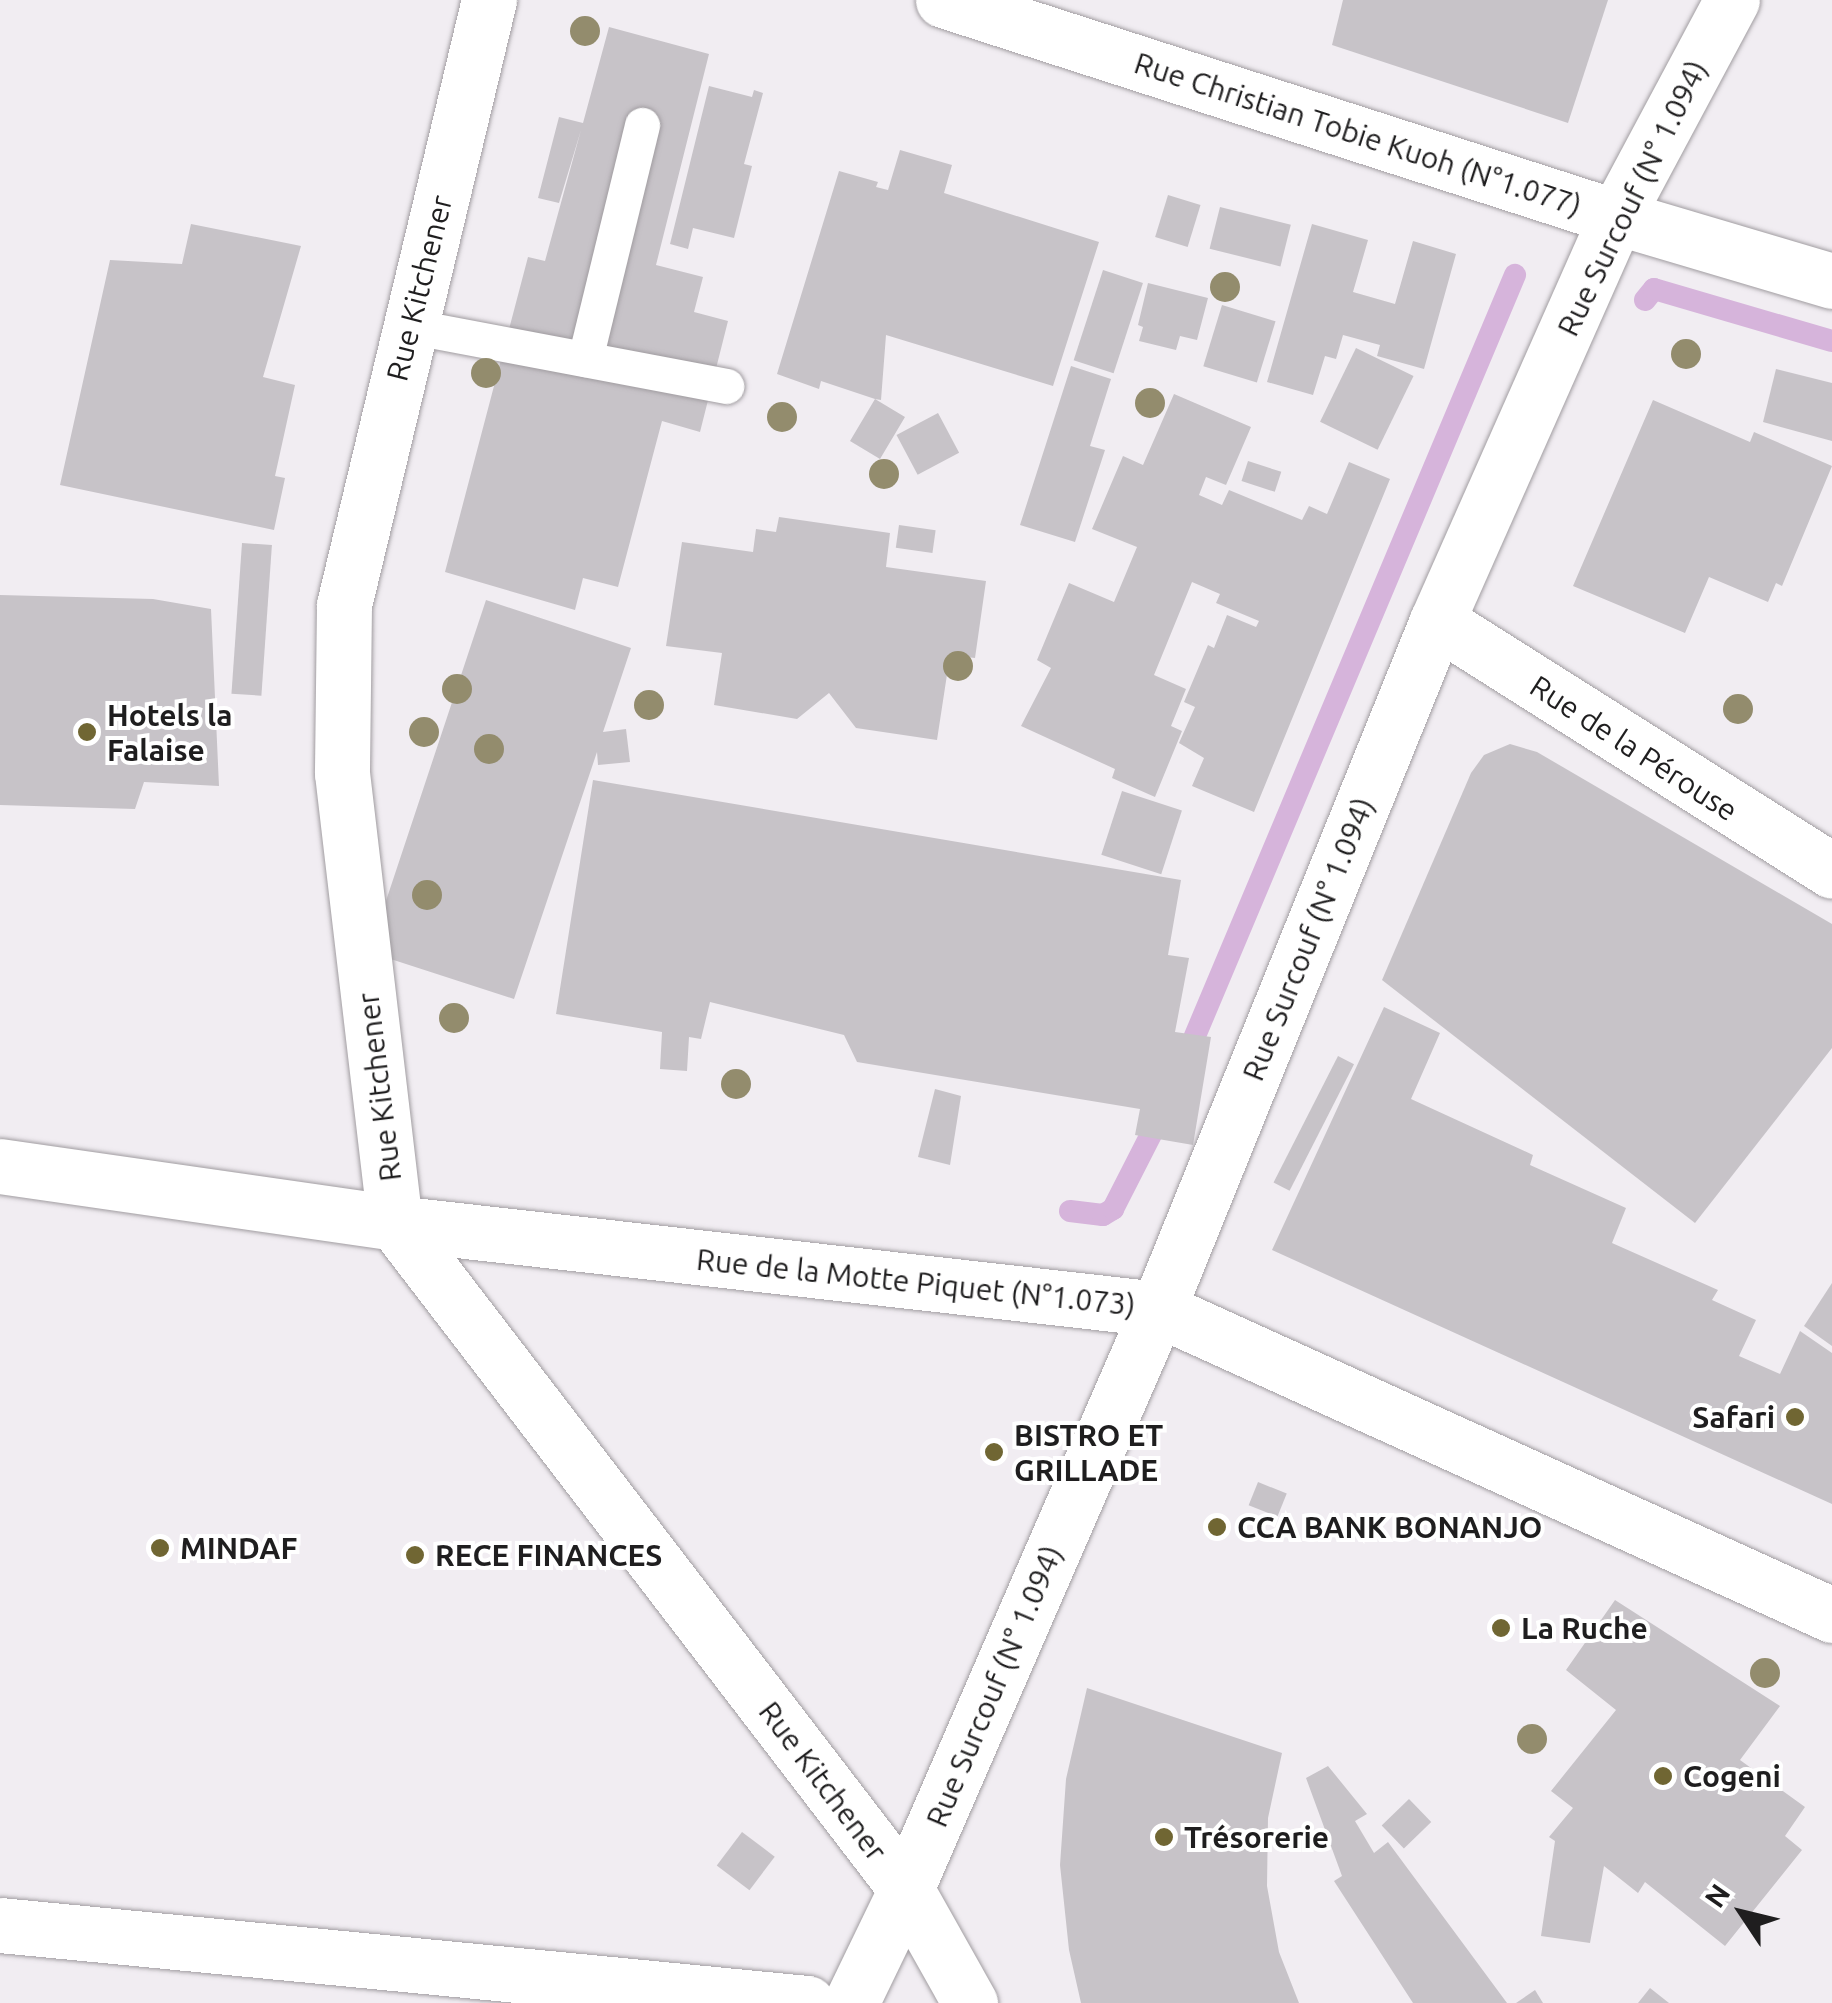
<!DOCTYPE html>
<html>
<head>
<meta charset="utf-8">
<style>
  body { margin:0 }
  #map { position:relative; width:1832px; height:2003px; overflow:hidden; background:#f1edf2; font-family:Ubuntu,sans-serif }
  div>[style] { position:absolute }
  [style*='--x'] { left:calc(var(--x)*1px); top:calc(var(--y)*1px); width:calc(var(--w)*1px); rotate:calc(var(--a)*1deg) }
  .stream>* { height:22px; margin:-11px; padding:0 11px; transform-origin:11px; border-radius:11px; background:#d6b4db }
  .building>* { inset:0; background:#c7c3c8; transform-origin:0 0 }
  .roads { filter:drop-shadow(0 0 2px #a19da1) drop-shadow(0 0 2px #a19da1) }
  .lane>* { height:35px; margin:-17.5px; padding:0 17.5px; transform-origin:17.5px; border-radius:17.5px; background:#fff }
  .street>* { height:55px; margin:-27.5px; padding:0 27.5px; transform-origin:27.5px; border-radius:27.5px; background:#fff }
  .trees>* { width:30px; height:30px; margin:-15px; border-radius:50%; background:#938c6d }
  .dots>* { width:28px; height:28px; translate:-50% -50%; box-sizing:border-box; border:5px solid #fff; border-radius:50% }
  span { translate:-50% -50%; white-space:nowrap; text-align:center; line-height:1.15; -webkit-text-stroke:8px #fff; paint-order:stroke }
  .street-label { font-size:30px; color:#1f1e1f }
  .poi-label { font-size:30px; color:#1f1e1f; font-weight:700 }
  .left { translate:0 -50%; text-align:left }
  .right { translate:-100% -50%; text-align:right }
  .north { position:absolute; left:1692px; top:1863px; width:100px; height:100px; -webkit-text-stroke:8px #fff; paint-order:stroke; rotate:305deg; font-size:28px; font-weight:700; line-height:40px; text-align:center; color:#1f1e1f }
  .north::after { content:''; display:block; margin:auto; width:35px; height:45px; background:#1f1e1f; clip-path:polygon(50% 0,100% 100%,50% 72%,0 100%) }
</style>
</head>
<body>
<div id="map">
  <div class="stream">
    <i style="--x:1645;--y:300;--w:14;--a:-51"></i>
    <i style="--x:1654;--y:289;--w:185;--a:16.3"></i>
    <i style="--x:1184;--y:1062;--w:854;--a:-67.19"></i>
    <i style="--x:1070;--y:1211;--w:33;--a:7"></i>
    <i style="--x:1103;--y:1215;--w:12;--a:-31"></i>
    <i style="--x:1113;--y:1209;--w:112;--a:-63"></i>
  </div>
  <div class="building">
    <i style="clip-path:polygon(1343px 0,1608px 0,1568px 123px,1332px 45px)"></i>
    <i style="clip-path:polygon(609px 27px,709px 54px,656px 265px,703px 277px,694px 312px,728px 321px,700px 432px,662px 421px,618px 587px,583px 578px,575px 610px,445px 572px,528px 257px,545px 261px,581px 130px,559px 203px,538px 198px,559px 117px,583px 123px)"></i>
    <i style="clip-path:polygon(709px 86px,752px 97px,754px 90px,763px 93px,744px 164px,752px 166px,734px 238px,693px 228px,688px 249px,670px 244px)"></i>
    <i style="clip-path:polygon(900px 150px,952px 165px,944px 193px,1099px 242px,1053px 386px,886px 335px,881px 400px,875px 399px,905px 417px,880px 459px,850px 441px,875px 399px,821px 381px,819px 389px,777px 374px,839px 171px,878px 182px,876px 187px,888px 190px)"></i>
    <i style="left:1168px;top:195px;width:34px;height:44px;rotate:17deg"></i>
    <i style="left:1220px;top:207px;width:73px;height:43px;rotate:14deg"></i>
    <i style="clip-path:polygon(191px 224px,301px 246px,263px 377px,295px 385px,275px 476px,285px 478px,274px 530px,60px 485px,110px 260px,182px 264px)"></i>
    <i style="clip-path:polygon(1312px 224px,1368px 240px,1353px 292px,1395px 304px,1413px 241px,1456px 254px,1424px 369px,1377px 356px,1380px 345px,1343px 335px,1336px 359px,1325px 356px,1313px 395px,1267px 382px)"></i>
    <i style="left:1103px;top:270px;width:42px;height:95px;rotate:18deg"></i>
    <i style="clip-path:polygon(1148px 283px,1208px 298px,1197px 340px,1180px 336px,1176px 350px,1139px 341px,1143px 327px,1138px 325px)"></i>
    <i style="left:1222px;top:305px;width:56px;height:64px;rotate:17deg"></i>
    <i style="left:1356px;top:348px;width:64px;height:82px;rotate:26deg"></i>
    <i style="clip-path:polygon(1071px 366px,1111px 379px,1090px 446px,1105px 450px,1075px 542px,1020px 525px)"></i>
    <i style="clip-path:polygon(1776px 369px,1832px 383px,1832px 441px,1763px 422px)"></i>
    <i style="clip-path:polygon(1174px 394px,1251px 427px,1226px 485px,1206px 477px,1199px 495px,1222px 505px,1229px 490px,1302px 520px,1309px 506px,1327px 514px,1349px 462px,1390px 479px,1254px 812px,1192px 786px,1204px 758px,1179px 743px,1195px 707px,1184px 702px,1208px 645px,1214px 648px,1227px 615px,1256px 627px,1259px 621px,1216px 603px,1220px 594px,1192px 582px,1154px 675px,1186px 689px,1171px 726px,1182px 731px,1155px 797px,1112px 778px,1115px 769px,1021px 726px,1051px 668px,1037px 660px,1069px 583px,1114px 602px,1137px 547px,1092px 529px,1123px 456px,1143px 465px)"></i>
    <i style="clip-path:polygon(1653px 400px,1750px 442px,1754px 432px,1832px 466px,1782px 586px,1776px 583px,1768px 602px,1709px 577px,1685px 633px,1573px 586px)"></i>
    <i style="left:938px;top:413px;width:45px;height:47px;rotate:62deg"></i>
    <i style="left:1248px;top:461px;width:35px;height:21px;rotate:18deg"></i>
    <i style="clip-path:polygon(779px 517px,890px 533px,886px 567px,986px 581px,975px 658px,950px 655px,937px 740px,856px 728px,829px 693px,797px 719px,714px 705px,722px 653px,666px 646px,682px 542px,753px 552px,756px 529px,776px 532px)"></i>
    <i style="left:899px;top:525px;width:37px;height:23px;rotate:8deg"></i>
    <i style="left:242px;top:543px;width:30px;height:151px;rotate:4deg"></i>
    <i style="clip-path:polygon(0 595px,153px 599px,211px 609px,219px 786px,144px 782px,135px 809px,0 805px)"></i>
    <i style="clip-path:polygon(486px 600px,631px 648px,603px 732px,626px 729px,630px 762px,598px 765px,597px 752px,514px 999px,369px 952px)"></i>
    <i style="clip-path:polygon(1510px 744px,1537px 752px,1832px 924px,1832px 1048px,1695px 1223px,1382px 980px,1471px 773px,1484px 755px)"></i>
    <i style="clip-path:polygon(593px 780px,1181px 880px,1168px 955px,1189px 958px,1175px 1032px,1211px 1037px,1193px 1145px,1135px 1135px,1140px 1109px,857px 1062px,844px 1035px,710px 1002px,701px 1039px,689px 1037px,687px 1071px,660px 1069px,662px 1032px,556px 1014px)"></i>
    <i style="left:1122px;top:791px;width:63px;height:67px;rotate:18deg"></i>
    <i style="clip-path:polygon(1384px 1007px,1440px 1033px,1411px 1099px,1533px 1155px,1530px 1165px,1626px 1208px,1612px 1243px,1718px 1290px,1712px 1300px,1756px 1320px,1739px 1356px,1780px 1374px,1800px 1331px,1832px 1353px,1832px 1504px,1272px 1250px)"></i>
    <i style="left:1338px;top:1056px;width:18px;height:142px;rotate:27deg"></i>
    <i style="clip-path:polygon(935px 1089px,961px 1096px,950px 1165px,918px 1157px)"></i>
    <i style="clip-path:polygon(1832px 1283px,1832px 1346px,1804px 1326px)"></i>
    <i style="left:1258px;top:1482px;width:31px;height:25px;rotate:22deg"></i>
    <i style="clip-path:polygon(1615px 1600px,1780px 1706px,1740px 1760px,1805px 1807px,1785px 1836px,1802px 1850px,1725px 1946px,1645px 1882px,1638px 1893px,1604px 1866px,1590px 1943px,1541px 1936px,1555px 1841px,1549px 1837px,1573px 1808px,1551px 1791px,1616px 1710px,1566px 1670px)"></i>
    <i style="clip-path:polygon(1087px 1688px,1282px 1753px,1268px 1818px,1267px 1886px,1279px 1952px,1299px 2003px,1081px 2003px,1069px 1950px,1060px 1865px,1066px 1779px)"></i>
    <i style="clip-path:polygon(1328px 1766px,1367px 1814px,1355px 1821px,1374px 1853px,1388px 1842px,1507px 2003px,1413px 2003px,1334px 1881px,1342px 1876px,1306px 1778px)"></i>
    <i style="left:1409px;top:1799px;width:32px;height:38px;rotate:46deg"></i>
    <i style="left:742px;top:1832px;width:41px;height:42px;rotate:37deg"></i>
    <i style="clip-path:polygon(1650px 1988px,1669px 2003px,1638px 2003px)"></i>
    <i style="clip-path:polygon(1535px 1990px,1543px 2003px,1516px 2003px)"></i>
  </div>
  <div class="roads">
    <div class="lane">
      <i style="--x:409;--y:326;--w:323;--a:10.7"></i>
      <i style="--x:585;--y:359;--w:241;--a:-76.3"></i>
    </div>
    <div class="street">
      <i style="--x:489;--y:0;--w:622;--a:103.48"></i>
      <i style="--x:344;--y:605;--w:168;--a:90.7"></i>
      <i style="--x:342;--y:773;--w:453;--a:83.3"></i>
      <i style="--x:395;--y:1223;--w:839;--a:52.5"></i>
      <i style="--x:906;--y:1889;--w:131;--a:60.7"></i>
      <i style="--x:943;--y:0;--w:707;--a:17.87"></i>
      <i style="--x:1616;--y:217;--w:225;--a:16.5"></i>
      <i style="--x:1437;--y:621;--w:467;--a:32.3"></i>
      <i style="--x:0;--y:1166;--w:399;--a:8.2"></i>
      <i style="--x:395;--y:1223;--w:768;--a:6.43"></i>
      <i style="--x:1158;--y:1309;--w:740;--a:24.42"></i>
      <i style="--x:0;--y:1925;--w:811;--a:5.52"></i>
      <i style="--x:851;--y:2003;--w:127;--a:-64.2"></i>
      <i style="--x:906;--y:1889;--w:632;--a:-66.52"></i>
      <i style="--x:1158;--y:1309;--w:742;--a:-67.93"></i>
      <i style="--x:1437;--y:621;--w:442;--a:-66.1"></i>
      <i style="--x:1616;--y:217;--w:246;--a:-61.9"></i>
    </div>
  </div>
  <div class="trees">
    <i style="left:585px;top:31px"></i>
    <i style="left:1225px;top:287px"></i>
    <i style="left:1686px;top:354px"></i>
    <i style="left:486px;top:373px"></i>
    <i style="left:1150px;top:403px"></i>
    <i style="left:782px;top:417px"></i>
    <i style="left:884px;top:474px"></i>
    <i style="left:958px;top:666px"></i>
    <i style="left:457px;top:689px"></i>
    <i style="left:649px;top:705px"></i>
    <i style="left:1738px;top:709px"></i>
    <i style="left:424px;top:732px"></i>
    <i style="left:489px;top:749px"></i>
    <i style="left:427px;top:895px"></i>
    <i style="left:454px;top:1018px"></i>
    <i style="left:736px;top:1084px"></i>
    <i style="left:1765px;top:1673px"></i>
    <i style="left:1532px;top:1739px"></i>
  </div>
  <div class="dots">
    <i style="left:87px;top:732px;background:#706633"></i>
    <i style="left:1795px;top:1417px;background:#706633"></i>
    <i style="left:994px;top:1452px;background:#706633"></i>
    <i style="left:1217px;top:1527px;background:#706633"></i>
    <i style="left:160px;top:1548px;background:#706633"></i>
    <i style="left:415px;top:1555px;background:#706633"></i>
    <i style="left:1501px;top:1628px;background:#706633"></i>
    <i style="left:1663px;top:1776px;background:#706633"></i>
    <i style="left:1164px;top:1837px;background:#706633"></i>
  </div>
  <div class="street-label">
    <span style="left:1358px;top:134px;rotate:18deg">Rue Christian Tobie Kuoh (N°1.077)</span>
    <span style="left:1632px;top:198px;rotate:-64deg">Rue Surcouf (N° 1.094)</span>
    <span style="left:419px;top:288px;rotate:-76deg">Rue Kitchener</span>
    <span style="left:1634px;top:748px;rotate:33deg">Rue de la Pérouse</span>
    <span style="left:1308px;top:939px;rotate:-68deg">Rue Surcouf (N° 1.094)</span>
    <span style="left:379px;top:1087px;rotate:-97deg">Rue Kitchener</span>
    <span style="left:916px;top:1282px;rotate:6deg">Rue de la Motte Piquet (N°1.073)</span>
    <span style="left:994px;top:1686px;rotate:-67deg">Rue Surcouf (N° 1.094)</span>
    <span style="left:823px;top:1781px;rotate:53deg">Rue Kitchener</span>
  </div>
  <div class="poi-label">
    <span class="left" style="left:107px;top:732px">Hotels la<br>Falaise</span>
    <span class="right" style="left:1775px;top:1417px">Safari</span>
    <span class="left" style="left:1014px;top:1452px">BISTRO ET<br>GRILLADE</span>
    <span class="left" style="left:1237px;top:1527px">CCA BANK BONANJO</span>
    <span class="left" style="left:180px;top:1548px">MINDAF</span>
    <span class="left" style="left:435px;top:1555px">RECE FINANCES</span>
    <span class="left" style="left:1521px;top:1628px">La Ruche</span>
    <span class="left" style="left:1683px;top:1776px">Cogeni</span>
    <span class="left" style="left:1184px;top:1837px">Trésorerie</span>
  </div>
  <div class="north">N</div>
</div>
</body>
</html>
